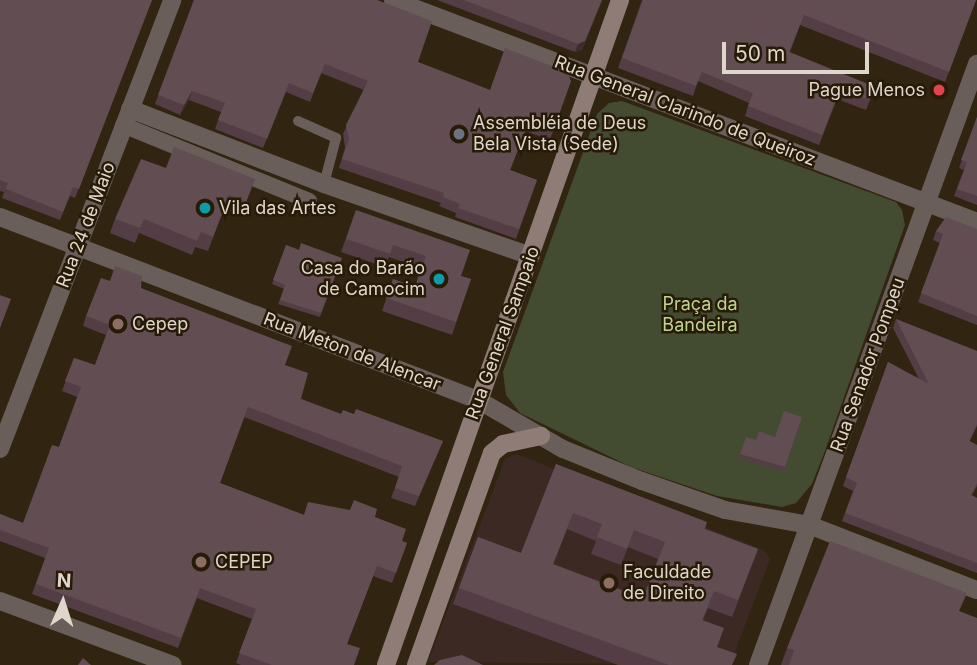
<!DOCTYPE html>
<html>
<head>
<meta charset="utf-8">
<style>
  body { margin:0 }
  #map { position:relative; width:977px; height:665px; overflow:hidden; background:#312411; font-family:Inter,sans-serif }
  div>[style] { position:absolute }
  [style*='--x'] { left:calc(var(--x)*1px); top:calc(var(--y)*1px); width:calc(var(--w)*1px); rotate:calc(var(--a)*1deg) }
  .education>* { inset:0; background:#3c2924 }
  .green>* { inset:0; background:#434b31 }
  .service>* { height:10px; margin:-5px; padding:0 5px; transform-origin:5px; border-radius:5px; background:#6a5e5a }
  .pedestrian>* { height:16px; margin:-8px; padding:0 8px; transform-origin:8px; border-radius:8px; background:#6a5e5a }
  .minor>* { height:18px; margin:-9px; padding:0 9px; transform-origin:9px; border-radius:9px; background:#6a5e5a }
  .tertiary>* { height:18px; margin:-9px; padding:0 9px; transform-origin:9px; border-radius:9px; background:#6a5e5a }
  .secondary>* { height:18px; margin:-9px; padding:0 9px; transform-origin:9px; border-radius:9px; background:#8f7c76 }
  .wall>* { inset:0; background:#543d45 }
  .shaded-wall>* { inset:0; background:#3f2c2a }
  .building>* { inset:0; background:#624d53 }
  .dots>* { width:19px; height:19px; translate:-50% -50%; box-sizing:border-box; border:4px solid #271b07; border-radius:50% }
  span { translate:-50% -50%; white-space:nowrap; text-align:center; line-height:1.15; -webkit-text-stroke:5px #271b07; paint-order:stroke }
  .poi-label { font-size:18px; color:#dfd7cb }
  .right { translate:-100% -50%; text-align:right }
  .left { translate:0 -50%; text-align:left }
  .street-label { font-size:18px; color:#dfd7cb }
  .park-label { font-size:18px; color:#bfd490 }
  .north { position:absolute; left:28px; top:567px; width:70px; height:70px; -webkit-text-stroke:5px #271b07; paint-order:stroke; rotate:3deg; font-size:19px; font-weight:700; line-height:28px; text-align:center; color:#dfd7cb }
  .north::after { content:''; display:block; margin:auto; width:24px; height:32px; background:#dfd7cb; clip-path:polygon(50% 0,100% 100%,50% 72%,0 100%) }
  .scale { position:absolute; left:722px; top:42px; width:147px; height:32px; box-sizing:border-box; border:4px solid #dfd7cb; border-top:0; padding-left:9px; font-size:21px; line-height:24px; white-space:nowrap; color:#dfd7cb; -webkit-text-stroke:5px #271b07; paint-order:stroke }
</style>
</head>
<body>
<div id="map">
  <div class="education">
    <i style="clip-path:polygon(516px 454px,764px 550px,770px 559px,730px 665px,428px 662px,505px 459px)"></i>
  </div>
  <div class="green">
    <i style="clip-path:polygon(622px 101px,896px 202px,902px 210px,905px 225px,825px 451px,812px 484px,796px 503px,782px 507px,717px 496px,631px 467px,520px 413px,506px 395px,503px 372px,597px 114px,609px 103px)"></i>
  </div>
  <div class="service">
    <i style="--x:298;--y:121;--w:42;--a:24.1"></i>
    <i style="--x:336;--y:138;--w:48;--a:104.6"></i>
  </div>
  <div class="pedestrian">
    <i style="--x:123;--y:125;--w:201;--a:22.2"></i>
  </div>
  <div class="minor">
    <i style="--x:393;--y:0;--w:625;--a:20.81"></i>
    <i style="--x:130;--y:109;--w:208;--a:21.1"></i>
    <i style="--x:324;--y:184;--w:219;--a:19.2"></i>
    <i style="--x:0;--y:449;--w:481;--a:-69"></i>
    <i style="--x:0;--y:601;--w:184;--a:20.3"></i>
  </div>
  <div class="tertiary">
    <i style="--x:0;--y:217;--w:512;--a:20.95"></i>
    <i style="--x:478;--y:400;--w:98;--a:30"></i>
    <i style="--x:563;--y:449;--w:85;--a:22.1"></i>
    <i style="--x:642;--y:481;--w:88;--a:19.3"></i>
    <i style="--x:725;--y:510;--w:85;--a:10.1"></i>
    <i style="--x:809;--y:525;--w:180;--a:21.2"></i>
    <i style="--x:758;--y:665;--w:640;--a:-69.98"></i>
  </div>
  <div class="secondary">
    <i style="--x:386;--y:665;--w:705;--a:-70.61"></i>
    <i style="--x:416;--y:665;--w:225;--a:-70.3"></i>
    <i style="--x:492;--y:453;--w:14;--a:-39"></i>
    <i style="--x:503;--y:444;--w:39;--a:-12"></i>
  </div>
  <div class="wall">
    <i style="clip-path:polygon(0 0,152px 0,75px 198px,70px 196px,60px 220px,2px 198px,4px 192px,0 191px)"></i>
    <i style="clip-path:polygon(194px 0,418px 62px,490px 90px,571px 81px,550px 140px,525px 131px,510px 170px,537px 180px,516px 239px,455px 217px,456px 213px,439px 206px,441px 203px,339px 168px,345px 148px,343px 134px,364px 90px,321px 73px,310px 102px,286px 92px,263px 148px,215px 129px,221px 112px,189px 100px,180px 115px,155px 104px)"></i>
    <i style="clip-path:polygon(437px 0,602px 0,582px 50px,575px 52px)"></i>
    <i style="clip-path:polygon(642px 0,976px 0,945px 82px,800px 25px,790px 52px,875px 87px,866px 110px,837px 99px,819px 145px,745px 116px,749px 103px,698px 81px,693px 96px,618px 68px)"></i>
    <i style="clip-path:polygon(977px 117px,977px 205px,954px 196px,964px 170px,959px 168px)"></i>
    <i style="clip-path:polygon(255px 179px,241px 216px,224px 209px,208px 251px,195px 247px,192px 255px,139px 233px,135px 243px,110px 233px,115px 219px)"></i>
    <i style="clip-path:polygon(356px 210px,461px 276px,471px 279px,452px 335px,382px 311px,393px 279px,415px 287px,421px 268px,389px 257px,385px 267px,341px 252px)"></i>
    <i style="clip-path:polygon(977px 229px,977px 325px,918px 302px,940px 243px,933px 240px,936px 231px)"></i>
    <i style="clip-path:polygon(286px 245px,299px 250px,342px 258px,320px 317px,278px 304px,284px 289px,272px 284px)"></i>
    <i style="clip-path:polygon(110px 281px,141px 288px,285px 365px,301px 399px,341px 414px,354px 414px,443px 441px,415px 506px,391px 498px,399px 477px,244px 417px,220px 483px,304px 515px,375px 517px,402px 541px,407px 543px,392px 583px,373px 576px,347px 644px,354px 665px,241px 665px,236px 663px,252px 619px,197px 598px,178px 648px,32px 594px,45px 558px,0 541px,0 514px,23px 523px,59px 447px,77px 397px,62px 391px,74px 358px,95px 365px,106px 335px,83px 326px,86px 316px)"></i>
    <i style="clip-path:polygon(896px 319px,977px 351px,977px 426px,970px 441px,977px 445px,977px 486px,972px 495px,977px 498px,977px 573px,842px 521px,853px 491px,843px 486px,888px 362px,919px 379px,893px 328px)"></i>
    <i style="clip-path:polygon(802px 417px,784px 471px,739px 458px,746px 437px,755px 440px,775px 436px)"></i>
    <i style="clip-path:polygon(evenodd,556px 464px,705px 529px,758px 549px,732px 617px,708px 608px,703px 620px,717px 647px,732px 665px,618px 665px,453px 604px,478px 537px,521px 553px,556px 464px,567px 529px,596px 541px,591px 554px,621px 565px,628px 547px,658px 559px,643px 598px,553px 565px,567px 529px)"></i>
    <i style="clip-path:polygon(960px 611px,977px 665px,781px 665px,787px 648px)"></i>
  </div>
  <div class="shaded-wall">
    <i style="clip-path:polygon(602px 0,582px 50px,575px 52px,578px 44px)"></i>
    <i style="clip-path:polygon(192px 91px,189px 100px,180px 115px,184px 105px)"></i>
  </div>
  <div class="building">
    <i style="clip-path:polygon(0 0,152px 0,79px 189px,73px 187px,63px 212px,6px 189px,8px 183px,0 180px)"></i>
    <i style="clip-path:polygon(194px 0,377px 0,432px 21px,418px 62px,490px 90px,505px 48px,567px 72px,571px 81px,553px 131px,529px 122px,510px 170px,537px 180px,519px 229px,458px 208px,460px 204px,443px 197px,444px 193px,342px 159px,349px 139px,346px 125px,368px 81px,325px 64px,313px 93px,289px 83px,267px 139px,218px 120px,225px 103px,192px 91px,184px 105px,158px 95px)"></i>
    <i style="clip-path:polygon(464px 0,602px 0,585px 41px,578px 44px)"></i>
    <i style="clip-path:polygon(643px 0,976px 0,949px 72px,804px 15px,789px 52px,875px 87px,869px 100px,840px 89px,822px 135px,748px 106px,753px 93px,702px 72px,696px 86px,622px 58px)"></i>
    <i style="clip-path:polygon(977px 117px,977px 196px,957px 189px,967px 162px,961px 160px)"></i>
    <i style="clip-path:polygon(174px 147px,255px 179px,246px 202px,229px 195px,213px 237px,201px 232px,197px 241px,144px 219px,140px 228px,115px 219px,141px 159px,166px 168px)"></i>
    <i style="clip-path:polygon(356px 210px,470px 250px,461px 276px,471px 279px,456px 322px,386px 298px,393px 279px,415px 287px,426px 256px,393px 245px,390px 254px,346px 239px)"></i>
    <i style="clip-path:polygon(946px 217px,977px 229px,977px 316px,921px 293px,943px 234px,936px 231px)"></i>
    <i style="clip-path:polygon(301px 243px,342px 258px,321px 313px,280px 300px,285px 285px,273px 280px,286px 245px,299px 250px)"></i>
    <i style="clip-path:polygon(115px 266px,142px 276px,141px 288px,292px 346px,285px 365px,308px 373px,301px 399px,341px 414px,343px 410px,354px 414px,356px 409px,443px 441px,419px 496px,395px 488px,402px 466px,248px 407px,220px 483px,304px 515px,308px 502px,350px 510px,354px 500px,377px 509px,375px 517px,406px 529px,402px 541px,407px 543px,396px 573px,377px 566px,347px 644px,360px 648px,354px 665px,272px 665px,239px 653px,256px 609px,200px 588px,181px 638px,36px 584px,49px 548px,0 530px,0 514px,23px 523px,52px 445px,59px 447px,81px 387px,65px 381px,74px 358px,95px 365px,110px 325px,86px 316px,101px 278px,110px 281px)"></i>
    <i style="clip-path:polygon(0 295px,11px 299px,0 328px)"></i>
    <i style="clip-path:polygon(896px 319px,977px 351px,977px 424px,969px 441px,977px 445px,977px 483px,971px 495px,977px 498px,977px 563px,845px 513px,857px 483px,846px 477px,888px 362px,929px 384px)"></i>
    <i style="clip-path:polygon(784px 411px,802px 417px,785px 467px,740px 454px,746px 437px,756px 440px,759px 431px,775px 437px)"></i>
    <i style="clip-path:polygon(evenodd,556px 464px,707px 522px,705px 529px,758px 549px,738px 600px,714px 591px,702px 620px,724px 628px,717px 647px,737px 654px,732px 665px,669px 665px,459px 588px,478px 537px,521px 553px,556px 464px,573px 513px,602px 524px,597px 537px,627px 549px,634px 530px,665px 542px,643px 598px,553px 564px,573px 513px)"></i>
    <i style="clip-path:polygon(830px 541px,967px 593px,959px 611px,977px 618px,977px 665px,789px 665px,794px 650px,787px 648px)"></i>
    <i style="clip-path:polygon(462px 655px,483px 665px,434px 665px,440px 660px)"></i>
    <i style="clip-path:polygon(83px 658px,91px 665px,78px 665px)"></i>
  </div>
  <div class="dots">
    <i style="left:939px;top:90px;background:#e0444e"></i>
    <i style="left:459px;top:134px;background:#6b7280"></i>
    <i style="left:205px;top:208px;background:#0f9aa8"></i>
    <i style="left:439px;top:279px;background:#0f9aa8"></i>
    <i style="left:118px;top:324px;background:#8d6e63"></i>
    <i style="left:201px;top:562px;background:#8d6e63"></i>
    <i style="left:609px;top:583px;background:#8d6e63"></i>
  </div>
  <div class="poi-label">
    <span class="right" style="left:925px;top:90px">Pague Menos</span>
    <span class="left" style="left:473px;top:134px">Assembléia de Deus<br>Bela Vista (Sede)</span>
    <span class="left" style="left:219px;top:208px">Vila das Artes</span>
    <span class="right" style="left:425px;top:279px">Casa do Barão<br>de Camocim</span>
    <span class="left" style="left:132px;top:324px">Cepep</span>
    <span class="left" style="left:215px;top:562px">CEPEP</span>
    <span class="left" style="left:623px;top:583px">Faculdade<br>de Direito</span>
  </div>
  <div class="street-label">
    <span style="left:685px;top:111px;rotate:21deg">Rua General Clarindo de Queiroz</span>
    <span style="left:86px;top:225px;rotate:-69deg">Rua 24 de Maio</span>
    <span style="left:503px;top:333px;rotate:-70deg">Rua General Sampaio</span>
    <span style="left:352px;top:352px;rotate:21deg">Rua Meton de Alencar</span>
    <span style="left:868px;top:365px;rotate:-70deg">Rua Senador Pompeu</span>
  </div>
  <div class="park-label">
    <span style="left:700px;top:315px">Praça da<br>Bandeira</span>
  </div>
  <div class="north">N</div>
  <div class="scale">50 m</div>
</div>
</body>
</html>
